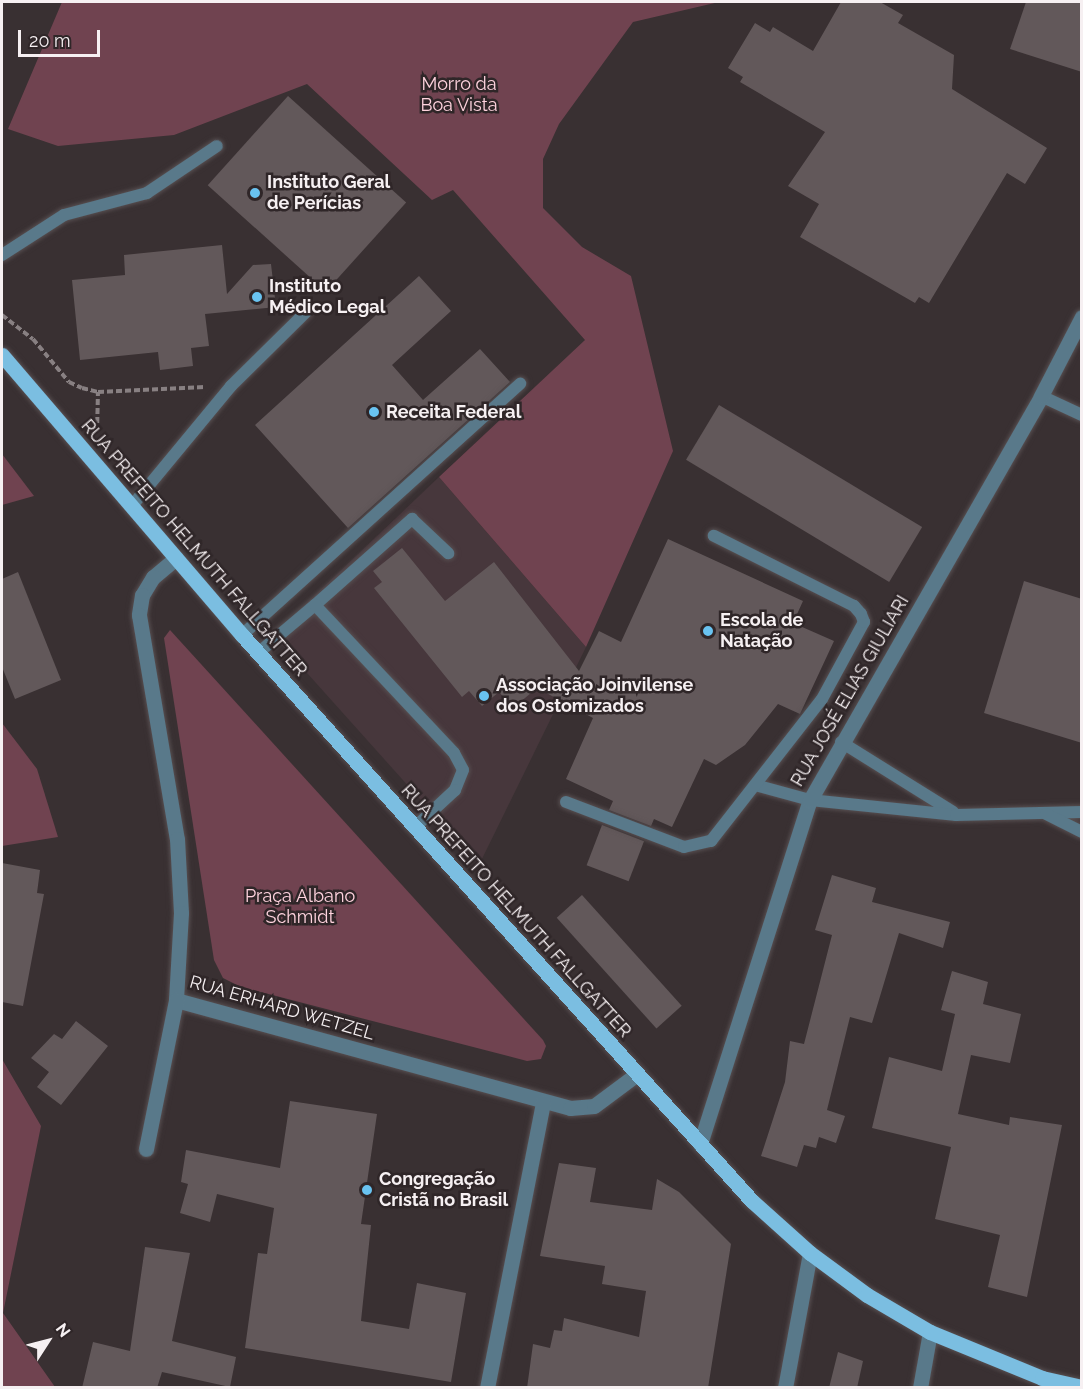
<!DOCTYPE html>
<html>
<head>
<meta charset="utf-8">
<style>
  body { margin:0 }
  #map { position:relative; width:1083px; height:1389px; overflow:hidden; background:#393032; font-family:Raleway,sans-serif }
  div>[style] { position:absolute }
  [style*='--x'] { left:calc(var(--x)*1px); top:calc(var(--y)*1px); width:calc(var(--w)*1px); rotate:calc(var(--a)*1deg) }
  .built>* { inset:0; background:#47373c }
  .green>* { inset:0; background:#704350 }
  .building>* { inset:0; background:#62585a; transform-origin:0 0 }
  .path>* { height:4px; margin-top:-2px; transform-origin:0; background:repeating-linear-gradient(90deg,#888082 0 6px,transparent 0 9px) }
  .roads { filter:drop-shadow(0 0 2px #574f51) drop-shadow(0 0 2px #574f51) }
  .lane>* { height:12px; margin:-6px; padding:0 6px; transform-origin:6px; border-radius:6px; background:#59798a }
  .street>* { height:15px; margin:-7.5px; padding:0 7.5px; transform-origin:7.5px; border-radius:7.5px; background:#59798a }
  .primary>* { height:15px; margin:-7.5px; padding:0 7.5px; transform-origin:7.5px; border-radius:7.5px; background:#7bbee1 }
  .dots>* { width:16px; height:16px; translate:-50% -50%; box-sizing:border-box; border:3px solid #2f2628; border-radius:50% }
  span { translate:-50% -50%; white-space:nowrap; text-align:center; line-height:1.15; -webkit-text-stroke:5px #2f2628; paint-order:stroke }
  .park-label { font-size:18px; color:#ffd3de }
  .poi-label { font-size:18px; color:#f6f0f2; font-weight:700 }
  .left { translate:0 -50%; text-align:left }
  .street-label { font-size:18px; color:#f6f0f2 }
  .frame { position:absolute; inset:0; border:3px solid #f6f0f2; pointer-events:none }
  .north { position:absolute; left:18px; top:1311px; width:60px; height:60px; -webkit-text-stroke:4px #2f2628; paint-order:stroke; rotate:54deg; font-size:16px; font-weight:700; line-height:24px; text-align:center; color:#f6f0f2 }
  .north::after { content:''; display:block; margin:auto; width:21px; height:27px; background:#f6f0f2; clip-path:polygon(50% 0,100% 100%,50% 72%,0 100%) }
  .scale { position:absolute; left:18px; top:30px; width:82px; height:27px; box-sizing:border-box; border:3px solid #f6f0f2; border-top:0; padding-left:8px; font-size:18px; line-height:21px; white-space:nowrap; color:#f6f0f2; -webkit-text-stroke:4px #2f2628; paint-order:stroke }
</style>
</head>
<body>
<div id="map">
  <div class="built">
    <i style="clip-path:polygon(439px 477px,586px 647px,479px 865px,273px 635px)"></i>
  </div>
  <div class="green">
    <i style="clip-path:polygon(62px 2px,719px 2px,633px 22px,559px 124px,543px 159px,543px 208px,582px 247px,631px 276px,673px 451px,586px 647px,439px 477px,585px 340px,453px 190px,432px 200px,307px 84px,174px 135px,58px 146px,8px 129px)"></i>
    <i style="clip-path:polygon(2px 454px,34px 496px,2px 505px)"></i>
    <i style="clip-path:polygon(170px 630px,543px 1040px,546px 1046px,541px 1059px,527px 1061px,241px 987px,223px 978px,214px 960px,164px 638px)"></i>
    <i style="clip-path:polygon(2px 723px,37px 769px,58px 837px,2px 846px)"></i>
    <i style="clip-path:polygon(2px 1059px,41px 1126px,3px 1313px,55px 1387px,2px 1387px)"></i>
  </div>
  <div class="building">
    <i style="clip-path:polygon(841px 2px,880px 2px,903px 15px,898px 23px,954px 55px,952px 89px,1047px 148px,1025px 184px,1007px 173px,929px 303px,919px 297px,915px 303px,800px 237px,819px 204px,788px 186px,825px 132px,740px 82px,743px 77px,728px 68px,755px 23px,770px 32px,773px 27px,813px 51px)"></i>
    <i style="clip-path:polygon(1026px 2px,1082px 2px,1082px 72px,1010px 49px)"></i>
    <i style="left:288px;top:96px;width:159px;height:120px;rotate:42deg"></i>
    <i style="clip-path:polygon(222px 245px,227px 294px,253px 265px,271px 264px,276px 307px,205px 314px,209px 346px,191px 348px,193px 366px,160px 370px,158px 352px,80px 360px,72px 280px,125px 275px,124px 255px)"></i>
    <i style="clip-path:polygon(419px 276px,451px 311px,392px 365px,423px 400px,480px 349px,510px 382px,348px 528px,255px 425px)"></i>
    <i style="left:719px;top:405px;width:237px;height:64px;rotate:31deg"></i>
    <i style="clip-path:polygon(668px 539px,803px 601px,793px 623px,834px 641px,800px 714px,778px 704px,745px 745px,716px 765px,704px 759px,672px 827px,654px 819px,651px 826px,609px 810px,613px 801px,566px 779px,593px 718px,537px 688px,513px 708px,499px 692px,482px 706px,469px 691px,462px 697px,374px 588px,382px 582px,373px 571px,402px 548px,445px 601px,494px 562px,579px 671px,599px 631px,621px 642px)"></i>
    <i style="clip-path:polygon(18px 572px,61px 680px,15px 699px,2px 667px,2px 579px)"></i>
    <i style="clip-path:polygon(1024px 581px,1082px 599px,1082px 743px,984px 713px)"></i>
    <i style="left:602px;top:825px;width:45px;height:43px;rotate:21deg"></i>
    <i style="clip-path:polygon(2px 863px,40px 870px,37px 893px,44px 894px,23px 1006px,2px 1002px)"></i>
    <i style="clip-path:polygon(832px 875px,876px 888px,872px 902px,950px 922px,943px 948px,899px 933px,872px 1023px,850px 1017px,827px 1110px,845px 1116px,836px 1143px,819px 1137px,816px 1148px,804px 1145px,797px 1167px,761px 1156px,785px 1082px,790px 1041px,804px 1044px,832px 935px,815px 930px)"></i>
    <i style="left:582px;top:895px;width:149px;height:34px;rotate:48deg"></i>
    <i style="clip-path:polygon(952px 971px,988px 982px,983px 1004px,1021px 1014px,1010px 1063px,971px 1055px,958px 1114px,1009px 1125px,1010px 1117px,1062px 1125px,1027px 1297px,988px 1287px,1000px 1235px,935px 1219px,951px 1147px,872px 1128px,889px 1057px,942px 1071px,955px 1014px,941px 1010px)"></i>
    <i style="clip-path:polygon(76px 1021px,108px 1046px,61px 1105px,37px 1087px,49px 1072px,31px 1058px,54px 1034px,62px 1039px)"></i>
    <i style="clip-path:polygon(290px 1101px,377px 1114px,361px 1224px,371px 1225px,361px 1321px,409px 1329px,417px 1283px,466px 1293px,451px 1382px,245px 1348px,258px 1253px,267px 1254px,274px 1208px,217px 1194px,210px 1222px,180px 1213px,188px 1184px,181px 1182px,186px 1150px,280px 1168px)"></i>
    <i style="clip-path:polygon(559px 1163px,596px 1168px,590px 1202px,652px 1210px,657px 1179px,679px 1192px,731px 1244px,708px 1388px,527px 1388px,533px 1344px,550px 1348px,554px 1330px,562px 1331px,564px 1318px,639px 1337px,646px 1291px,602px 1284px,605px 1266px,540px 1256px)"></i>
    <i style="clip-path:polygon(145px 1247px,190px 1253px,172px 1341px,236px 1357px,230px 1387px,162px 1372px,157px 1388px,82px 1388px,93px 1342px,130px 1351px)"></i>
    <i style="clip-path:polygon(838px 1352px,863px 1361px,857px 1388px,829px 1388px)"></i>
  </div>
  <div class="path">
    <i style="--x:2;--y:315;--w:39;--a:38"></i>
    <i style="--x:33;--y:339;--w:56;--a:50.1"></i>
    <i style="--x:69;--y:382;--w:14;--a:25"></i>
    <i style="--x:82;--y:388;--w:16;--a:14"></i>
    <i style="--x:98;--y:392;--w:107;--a:-2.7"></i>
    <i style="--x:97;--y:432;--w:40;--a:-88.6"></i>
  </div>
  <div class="roads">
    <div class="lane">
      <i style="--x:2;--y:255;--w:74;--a:-32.8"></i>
      <i style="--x:64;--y:215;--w:86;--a:-14.8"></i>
      <i style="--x:147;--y:193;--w:84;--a:-33.9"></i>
      <i style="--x:1041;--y:396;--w:45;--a:24.9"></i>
      <i style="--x:131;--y:507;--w:157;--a:-50.4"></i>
      <i style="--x:231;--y:386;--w:105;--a:-44.6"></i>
      <i style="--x:315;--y:605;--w:130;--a:-41.6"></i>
      <i style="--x:412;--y:519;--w:50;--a:43.4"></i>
      <i style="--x:242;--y:635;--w:375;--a:-42.1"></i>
      <i style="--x:258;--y:653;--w:75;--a:-40.1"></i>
      <i style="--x:315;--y:605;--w:203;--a:46.8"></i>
      <i style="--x:454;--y:753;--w:19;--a:62"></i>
      <i style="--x:463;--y:770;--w:22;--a:112"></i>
      <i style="--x:455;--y:790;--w:56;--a:137.2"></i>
      <i style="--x:841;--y:742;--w:132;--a:32"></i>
      <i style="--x:755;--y:785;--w:57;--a:15.3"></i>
      <i style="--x:810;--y:800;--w:147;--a:5.9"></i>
      <i style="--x:956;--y:815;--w:126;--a:-1.4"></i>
      <i style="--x:566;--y:802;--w:126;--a:20.9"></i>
      <i style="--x:684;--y:847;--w:28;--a:-13"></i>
      <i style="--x:711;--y:841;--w:180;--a:-52"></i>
      <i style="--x:822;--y:699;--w:88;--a:-61.4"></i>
      <i style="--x:864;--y:622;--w:9;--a:-111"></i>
      <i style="--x:861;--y:614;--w:11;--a:-131"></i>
      <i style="--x:854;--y:606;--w:157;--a:-153.4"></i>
      <i style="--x:1046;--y:814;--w:40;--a:26.6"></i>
    </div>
    <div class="street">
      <i style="--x:176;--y:558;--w:30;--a:140"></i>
      <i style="--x:153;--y:577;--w:21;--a:121"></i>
      <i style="--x:142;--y:595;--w:20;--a:99"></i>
      <i style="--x:139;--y:615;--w:227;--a:80.4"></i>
      <i style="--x:177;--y:839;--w:74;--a:86.9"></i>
      <i style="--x:181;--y:913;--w:87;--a:93.3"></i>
      <i style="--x:176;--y:1000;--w:409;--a:15.3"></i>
      <i style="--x:570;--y:1108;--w:24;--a:-5"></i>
      <i style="--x:594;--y:1106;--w:54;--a:-36.7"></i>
      <i style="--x:700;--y:1144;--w:361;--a:-72.3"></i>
      <i style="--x:810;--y:800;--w:465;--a:-60.2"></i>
      <i style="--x:1041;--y:396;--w:89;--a:-62.6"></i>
      <i style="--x:146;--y:1149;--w:152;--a:-78.6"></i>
      <i style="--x:487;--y:1388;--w:291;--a:-78.9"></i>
      <i style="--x:785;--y:1388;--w:137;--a:-79.5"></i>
      <i style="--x:920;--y:1388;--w:57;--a:-79.9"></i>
    </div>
    <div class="primary">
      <i style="--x:2;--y:355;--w:369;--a:49.4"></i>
      <i style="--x:242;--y:635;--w:762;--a:47.98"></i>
      <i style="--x:752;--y:1201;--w:78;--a:41.9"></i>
      <i style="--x:810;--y:1253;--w:71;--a:36.4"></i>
      <i style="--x:867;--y:1295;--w:73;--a:30.4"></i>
      <i style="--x:930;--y:1332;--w:121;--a:22.3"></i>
      <i style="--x:1042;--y:1378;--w:41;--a:12.7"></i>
    </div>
  </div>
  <div class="dots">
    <i style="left:255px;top:193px;background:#69c3f1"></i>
    <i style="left:257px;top:297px;background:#69c3f1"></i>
    <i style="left:374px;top:412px;background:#69c3f1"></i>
    <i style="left:708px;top:631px;background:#69c3f1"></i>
    <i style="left:484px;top:696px;background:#69c3f1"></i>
    <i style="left:367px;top:1190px;background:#69c3f1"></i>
  </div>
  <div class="park-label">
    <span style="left:459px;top:95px">Morro da<br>Boa Vista</span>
    <span style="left:300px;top:907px">Praça Albano<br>Schmidt</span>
  </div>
  <div class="poi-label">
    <span class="left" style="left:267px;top:193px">Instituto Geral<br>de Perícias</span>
    <span class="left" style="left:269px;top:297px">Instituto<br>Médico Legal</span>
    <span class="left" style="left:386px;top:412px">Receita Federal</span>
    <span class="left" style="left:720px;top:631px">Escola de<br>Natação</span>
    <span class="left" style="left:496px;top:696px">Associação Joinvilense<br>dos Ostomizados</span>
    <span class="left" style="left:379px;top:1190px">Congregação<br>Cristã no Brasil</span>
  </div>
  <div class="street-label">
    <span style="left:194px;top:548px;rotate:49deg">RUA PREFEITO HELMUTH FALLGATTER</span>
    <span style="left:850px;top:691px;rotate:-60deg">RUA JOSÉ ELIAS GIULIARI</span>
    <span style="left:516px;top:911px;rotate:48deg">RUA PREFEITO HELMUTH FALLGATTER</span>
    <span style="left:282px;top:1008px;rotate:16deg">RUA ERHARD WETZEL</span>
  </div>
  <div class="frame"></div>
  <div class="north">N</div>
  <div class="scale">20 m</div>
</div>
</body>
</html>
